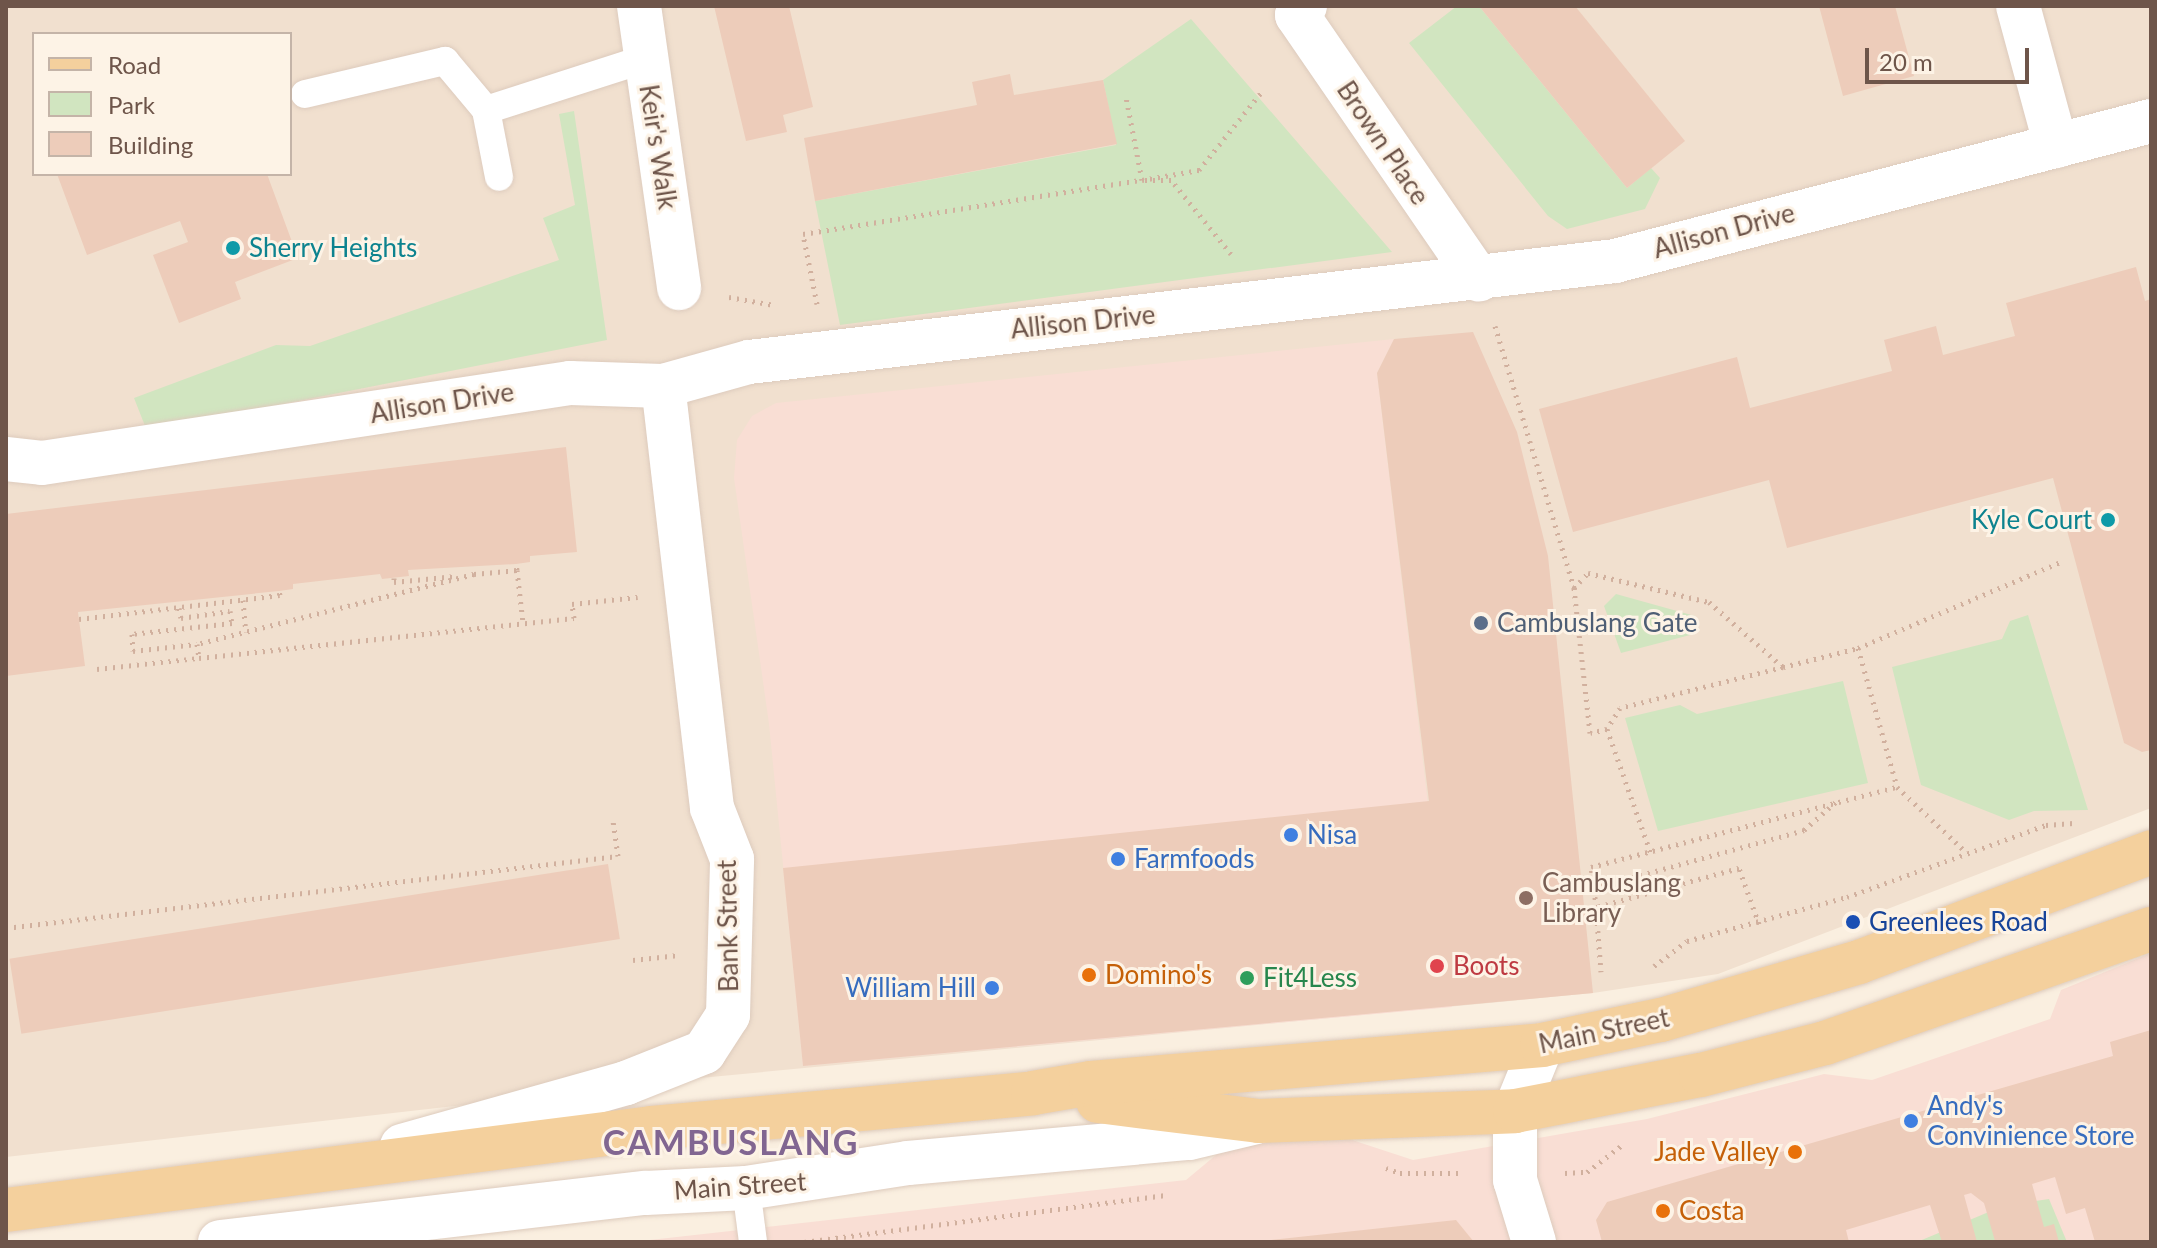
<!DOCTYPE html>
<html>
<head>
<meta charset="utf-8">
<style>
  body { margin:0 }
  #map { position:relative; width:2157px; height:1248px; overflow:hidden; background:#faefe0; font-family:Lato,sans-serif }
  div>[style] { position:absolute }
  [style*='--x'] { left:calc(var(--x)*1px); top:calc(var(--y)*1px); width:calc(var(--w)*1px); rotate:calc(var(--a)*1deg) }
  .residential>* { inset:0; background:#f1e0cf }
  .commercial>* { inset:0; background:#f9ded4 }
  .green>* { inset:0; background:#d1e5c0 }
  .building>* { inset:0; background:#edccba; transform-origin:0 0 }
  .path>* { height:5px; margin-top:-2.5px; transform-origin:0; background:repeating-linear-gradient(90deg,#d1b09e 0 2px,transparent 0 8px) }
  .roads { filter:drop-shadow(0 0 2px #ddcbbd) drop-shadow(0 0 2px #ddcbbd) }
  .lane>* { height:28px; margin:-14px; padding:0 14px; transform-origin:14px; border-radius:14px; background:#fff }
  .street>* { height:44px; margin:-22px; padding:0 22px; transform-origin:22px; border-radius:22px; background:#fff }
  .secondary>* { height:44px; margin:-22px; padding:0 22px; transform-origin:22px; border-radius:22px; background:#fff }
  .primary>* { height:44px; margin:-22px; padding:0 22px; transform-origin:22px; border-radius:22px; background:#f4d09d }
  .dots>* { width:22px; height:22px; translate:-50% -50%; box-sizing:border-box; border:4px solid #fdf3e6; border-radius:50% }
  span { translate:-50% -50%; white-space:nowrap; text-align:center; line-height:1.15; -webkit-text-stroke:6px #fdf3e6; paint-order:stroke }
  .street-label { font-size:26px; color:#6e554a }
  .culture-label { font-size:26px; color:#0d838f }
  .left { translate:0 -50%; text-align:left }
  .right { translate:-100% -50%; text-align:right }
  .service-label { font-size:26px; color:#4e5e75 }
  .shop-label { font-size:26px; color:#366cbe }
  .education-label { font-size:26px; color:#785e54 }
  .transit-label { font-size:26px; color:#164399 }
  .health-label { font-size:26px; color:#be3a42 }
  .food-label { font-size:26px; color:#c56008 }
  .leisure-label { font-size:26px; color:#27864d }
  .district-label { font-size:34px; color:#816691; font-weight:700; letter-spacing:2px }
  .frame { position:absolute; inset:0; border:8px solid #6e554a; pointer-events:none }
  .legend { position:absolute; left:32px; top:32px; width:260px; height:144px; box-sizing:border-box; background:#fdf3e6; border:2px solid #c4b4a8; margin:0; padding:10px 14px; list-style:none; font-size:24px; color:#6e554a }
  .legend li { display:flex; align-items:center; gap:16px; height:40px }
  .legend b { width:40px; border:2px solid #c4b4a8 }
  .scale { position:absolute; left:1865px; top:48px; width:164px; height:36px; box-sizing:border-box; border:4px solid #6e554a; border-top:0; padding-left:10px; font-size:24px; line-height:28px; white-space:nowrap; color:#6e554a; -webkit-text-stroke:6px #fdf3e6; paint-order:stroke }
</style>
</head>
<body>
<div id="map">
  <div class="residential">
    <i style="clip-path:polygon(evenodd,6px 6px,2151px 6px,2151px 808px,1718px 974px,1593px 993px,700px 1078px,6px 1157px,6px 6px,34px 34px,290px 34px,290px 174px,34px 174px,34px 34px)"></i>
  </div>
  <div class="commercial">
    <i style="clip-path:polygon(1394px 339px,1377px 373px,1452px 1007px,803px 1066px,769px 724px,734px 478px,737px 440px,752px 416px,776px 403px)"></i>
    <i style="clip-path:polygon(2151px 953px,2151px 1242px,632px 1242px,1186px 1180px,1228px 1145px,1284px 1136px,1349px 1139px,1413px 1160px,1647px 1119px,1824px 1074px,1872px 1080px,2050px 1019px,2061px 990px)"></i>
  </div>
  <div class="green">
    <i style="clip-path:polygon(1457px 6px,1479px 6px,1627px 188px,1651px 168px,1660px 178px,1645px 209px,1567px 229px,1548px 216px,1409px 43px)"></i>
    <i style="clip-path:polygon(1191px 19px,1392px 252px,840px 325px,815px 201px,1116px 145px,1103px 80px)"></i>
    <i style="clip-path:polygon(574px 111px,607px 340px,147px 431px,134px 398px,276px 345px,310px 346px,559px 260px,543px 218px,575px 205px,559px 114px)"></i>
    <i style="clip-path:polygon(1616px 594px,1695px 616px,1694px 634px,1621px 653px,1604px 606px)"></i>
    <i style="clip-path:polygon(2028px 615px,2088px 810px,2034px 811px,2009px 820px,1921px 785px,1892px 667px,2002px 639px,2010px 621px)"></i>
    <i style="clip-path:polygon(1843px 681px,1868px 783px,1658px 831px,1625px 718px,1680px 705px,1697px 714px)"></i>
    <i style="clip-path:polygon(2049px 1199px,2067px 1242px,1917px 1242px,2003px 1206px)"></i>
  </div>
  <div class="building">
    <i style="clip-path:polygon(714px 6px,789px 6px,813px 107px,783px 115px,787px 132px,746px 141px)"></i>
    <i style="clip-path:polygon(1479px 6px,1575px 6px,1685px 141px,1627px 188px)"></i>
    <i style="clip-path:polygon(1819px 6px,1895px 6px,1914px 76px,1843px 96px)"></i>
    <i style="clip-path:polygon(1010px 74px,1014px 95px,1103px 80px,1117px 144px,815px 201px,804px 138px,977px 105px,972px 82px)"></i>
    <i style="clip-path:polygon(57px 174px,267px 174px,298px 258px,235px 282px,241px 299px,179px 323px,153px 255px,188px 242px,180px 221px,87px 255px)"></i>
    <i style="clip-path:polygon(2136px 267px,2145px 301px,2151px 299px,2151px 750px,2142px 752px,2124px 743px,2053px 478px,1787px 548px,1769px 480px,1573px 532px,1539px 409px,1737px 357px,1750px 408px,1892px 371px,1884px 340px,1936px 326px,1943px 355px,2015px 336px,2006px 303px)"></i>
    <i style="clip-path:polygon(1473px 332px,1517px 432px,1548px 556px,1593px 993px,803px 1066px,783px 868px,1429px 801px,1377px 373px,1394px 339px)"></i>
    <i style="clip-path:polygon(566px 447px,577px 552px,530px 556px,530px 562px,516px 564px,408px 570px,409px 576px,382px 579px,380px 574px,293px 584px,293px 589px,279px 591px,78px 612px,85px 666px,6px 676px,6px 514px)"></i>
    <i style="left:608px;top:864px;width:76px;height:606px;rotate:81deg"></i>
    <i style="clip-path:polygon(2151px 1030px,2151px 1242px,2095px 1242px,2085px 1208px,2066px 1214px,2055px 1177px,2032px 1184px,2044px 1227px,2054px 1224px,2059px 1242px,1995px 1241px,1984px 1203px,1971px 1193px,1964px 1195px,1977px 1242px,1942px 1242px,1930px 1205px,1846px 1230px,1849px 1242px,1602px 1242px,1596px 1220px,1607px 1202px,2113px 1056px,2110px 1042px)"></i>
    <i style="clip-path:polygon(1456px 1220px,1474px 1242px,1271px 1242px,1271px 1240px)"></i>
  </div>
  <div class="path">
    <i style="--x:1231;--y:254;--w:95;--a:-129"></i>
    <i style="--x:1171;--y:180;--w:29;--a:180"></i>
    <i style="--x:1142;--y:180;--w:58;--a:-10"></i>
    <i style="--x:1199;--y:170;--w:102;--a:-51.3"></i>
    <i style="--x:729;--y:297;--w:46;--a:10.1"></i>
    <i style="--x:817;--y:304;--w:71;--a:-101.3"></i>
    <i style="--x:803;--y:234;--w:343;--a:-9.1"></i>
    <i style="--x:1142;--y:180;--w:85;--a:-100.9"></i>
    <i style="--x:1495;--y:326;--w:274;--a:73.2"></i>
    <i style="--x:517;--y:570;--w:53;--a:83.5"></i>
    <i style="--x:474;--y:574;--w:286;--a:165.8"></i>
    <i style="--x:197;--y:644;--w:14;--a:82"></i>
    <i style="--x:199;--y:658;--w:377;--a:-6.1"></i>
    <i style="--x:574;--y:618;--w:14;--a:-98"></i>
    <i style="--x:572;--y:604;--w:66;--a:-6.1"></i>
    <i style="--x:474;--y:574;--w:43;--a:-5.3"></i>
    <i style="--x:517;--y:570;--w:6;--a:-99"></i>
    <i style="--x:394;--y:578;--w:4;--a:90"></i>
    <i style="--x:394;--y:582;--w:62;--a:-5.5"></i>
    <i style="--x:243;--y:600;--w:32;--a:85"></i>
    <i style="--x:179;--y:608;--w:10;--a:79"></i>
    <i style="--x:181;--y:618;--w:49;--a:-8.1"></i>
    <i style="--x:230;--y:611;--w:12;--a:81"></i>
    <i style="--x:232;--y:623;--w:101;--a:173.7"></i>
    <i style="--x:132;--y:634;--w:17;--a:87"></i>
    <i style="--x:133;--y:651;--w:64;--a:-6.2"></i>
    <i style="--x:79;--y:619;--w:202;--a:-6.8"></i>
    <i style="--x:280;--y:595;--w:4;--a:-104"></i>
    <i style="--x:1858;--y:648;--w:144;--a:74.3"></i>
    <i style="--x:1897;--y:787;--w:96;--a:43.3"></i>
    <i style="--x:1783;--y:667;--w:168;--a:165.9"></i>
    <i style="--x:1620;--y:708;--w:25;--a:122"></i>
    <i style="--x:1607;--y:729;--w:17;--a:167"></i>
    <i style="--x:1590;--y:733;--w:146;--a:-96.3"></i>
    <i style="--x:1574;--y:588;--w:21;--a:-47"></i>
    <i style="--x:1588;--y:573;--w:124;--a:13.5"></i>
    <i style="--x:1709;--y:602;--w:98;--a:41.3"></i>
    <i style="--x:1783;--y:667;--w:77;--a:-14.2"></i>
    <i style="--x:1858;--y:648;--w:220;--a:-23"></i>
    <i style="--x:97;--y:669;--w:103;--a:-6.2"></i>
    <i style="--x:1607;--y:729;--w:133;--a:70.6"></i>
    <i style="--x:1594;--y:888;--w:21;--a:-98"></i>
    <i style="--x:1591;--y:867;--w:316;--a:-14.7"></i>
    <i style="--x:1596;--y:907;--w:65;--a:85.6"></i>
    <i style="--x:1759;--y:924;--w:59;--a:-109.7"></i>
    <i style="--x:1739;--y:868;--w:148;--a:164.7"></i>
    <i style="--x:1596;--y:907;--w:19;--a:-96"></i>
    <i style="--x:1594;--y:888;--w:218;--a:-15.4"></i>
    <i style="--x:1804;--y:830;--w:44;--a:-41.3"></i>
    <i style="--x:6;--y:928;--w:616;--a:-6.71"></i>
    <i style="--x:618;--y:856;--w:37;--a:-98"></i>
    <i style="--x:633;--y:960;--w:46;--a:-6.2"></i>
    <i style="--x:1654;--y:966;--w:41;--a:-37.1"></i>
    <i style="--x:1687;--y:941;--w:166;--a:-15.4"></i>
    <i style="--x:1847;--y:897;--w:212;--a:-19.9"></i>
    <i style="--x:2046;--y:825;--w:31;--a:-4"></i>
    <i style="--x:1386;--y:1168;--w:15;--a:20"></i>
    <i style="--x:1400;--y:1173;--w:63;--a:0"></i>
    <i style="--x:1565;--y:1173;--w:22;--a:-3"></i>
    <i style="--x:1587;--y:1172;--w:44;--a:-37.6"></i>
    <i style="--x:804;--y:1242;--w:363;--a:-7.4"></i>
  </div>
  <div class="roads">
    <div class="lane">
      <i style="--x:305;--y:94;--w:144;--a:-13.3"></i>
      <i style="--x:445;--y:61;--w:64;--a:50.1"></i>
      <i style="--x:486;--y:110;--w:167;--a:-17.8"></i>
      <i style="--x:486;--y:110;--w:68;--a:79"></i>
      <i style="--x:746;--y:1188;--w:54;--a:82.6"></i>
    </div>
    <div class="street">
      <i style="--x:639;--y:6;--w:285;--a:81.9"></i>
      <i style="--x:1305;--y:6;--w:12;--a:132"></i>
      <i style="--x:1297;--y:15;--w:321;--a:55.5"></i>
      <i style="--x:2018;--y:6;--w:145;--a:74.8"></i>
      <i style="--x:6;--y:459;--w:36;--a:6"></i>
      <i style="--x:42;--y:463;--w:534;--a:-8.62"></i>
      <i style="--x:570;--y:383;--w:93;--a:1.8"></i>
      <i style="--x:663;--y:386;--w:89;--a:-15.6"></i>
      <i style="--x:749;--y:362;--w:872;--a:-6.65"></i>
      <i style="--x:1615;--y:261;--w:554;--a:-14.64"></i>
      <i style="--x:402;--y:1146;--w:233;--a:-15.7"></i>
      <i style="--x:626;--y:1083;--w:84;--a:-21.7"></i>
      <i style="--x:704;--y:1052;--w:44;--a:-57"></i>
      <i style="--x:728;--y:1015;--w:156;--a:-88.5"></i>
      <i style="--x:732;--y:859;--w:55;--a:-111.4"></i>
      <i style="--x:712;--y:808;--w:425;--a:-96.6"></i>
      <i style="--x:220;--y:1242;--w:429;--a:-6.6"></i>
      <i style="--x:646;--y:1193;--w:100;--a:-2.9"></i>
      <i style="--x:746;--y:1188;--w:164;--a:-8.8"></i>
      <i style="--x:908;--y:1163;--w:282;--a:-5.1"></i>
      <i style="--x:1189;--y:1138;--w:69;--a:-13.4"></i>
    </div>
    <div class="secondary">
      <i style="--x:1534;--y:1242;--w:65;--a:-107"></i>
      <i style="--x:1515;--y:1180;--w:69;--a:-90"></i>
      <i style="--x:1515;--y:1111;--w:71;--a:-67.8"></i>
    </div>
    <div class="primary">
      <i style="--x:1098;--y:1101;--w:162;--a:7.1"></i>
      <i style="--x:1259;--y:1121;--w:256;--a:-2.2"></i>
      <i style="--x:1515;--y:1111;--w:189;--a:-11"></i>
      <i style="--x:1701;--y:1075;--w:128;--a:-14.5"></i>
      <i style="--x:1825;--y:1043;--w:345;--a:-19.3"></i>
      <i style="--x:6;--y:1210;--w:651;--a:-7.23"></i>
      <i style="--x:652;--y:1128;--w:383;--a:-5.2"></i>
      <i style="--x:1033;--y:1093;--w:59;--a:-9.8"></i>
      <i style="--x:1091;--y:1083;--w:453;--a:-4.8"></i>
      <i style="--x:1542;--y:1045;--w:122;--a:-11.9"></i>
      <i style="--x:1661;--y:1020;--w:206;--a:-16.3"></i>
      <i style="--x:1859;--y:962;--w:312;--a:-20.6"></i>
    </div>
  </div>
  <div class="dots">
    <i style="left:233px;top:248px;background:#0f9aa8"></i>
    <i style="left:2108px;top:520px;background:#0f9aa8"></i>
    <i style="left:1481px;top:623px;background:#5c6f8a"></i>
    <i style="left:1291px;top:835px;background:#3f7fe0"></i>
    <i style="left:1118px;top:859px;background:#3f7fe0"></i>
    <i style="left:1526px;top:898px;background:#8d6e63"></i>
    <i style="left:1853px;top:922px;background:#1a4fb4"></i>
    <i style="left:1437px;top:966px;background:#e0444e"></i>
    <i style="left:1089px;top:975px;background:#e8710a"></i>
    <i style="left:1247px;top:978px;background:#2e9e5b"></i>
    <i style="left:992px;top:988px;background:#3f7fe0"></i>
    <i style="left:1911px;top:1121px;background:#3f7fe0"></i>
    <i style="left:1795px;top:1152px;background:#e8710a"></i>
    <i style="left:1663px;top:1211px;background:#e8710a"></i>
  </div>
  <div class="street-label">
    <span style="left:1383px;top:143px;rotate:56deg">Brown Place</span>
    <span style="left:658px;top:147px;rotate:81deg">Keir's Walk</span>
    <span style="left:1724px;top:231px;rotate:-15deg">Allison Drive</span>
    <span style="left:1083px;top:322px;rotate:-6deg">Allison Drive</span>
    <span style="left:442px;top:403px;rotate:-9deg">Allison Drive</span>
    <span style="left:728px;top:926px;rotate:-91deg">Bank Street</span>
    <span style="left:1604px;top:1031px;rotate:-12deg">Main Street</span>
    <span style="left:740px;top:1186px;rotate:-4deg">Main Street</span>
  </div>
  <div class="culture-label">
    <span class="left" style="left:249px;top:248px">Sherry Heights</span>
    <span class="right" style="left:2092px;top:520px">Kyle Court</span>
  </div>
  <div class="service-label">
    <span class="left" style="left:1497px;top:623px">Cambuslang Gate</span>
  </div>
  <div class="shop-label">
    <span class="left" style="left:1307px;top:835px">Nisa</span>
    <span class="left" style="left:1134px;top:859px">Farmfoods</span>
    <span class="right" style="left:976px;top:988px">William Hill</span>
    <span class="left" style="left:1927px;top:1121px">Andy's<br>Convinience Store</span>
  </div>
  <div class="education-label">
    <span class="left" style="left:1542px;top:898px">Cambuslang<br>Library</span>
  </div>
  <div class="transit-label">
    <span class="left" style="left:1869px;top:922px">Greenlees Road</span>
  </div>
  <div class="health-label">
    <span class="left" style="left:1453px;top:966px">Boots</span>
  </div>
  <div class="food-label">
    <span class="left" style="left:1105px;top:975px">Domino's</span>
    <span class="right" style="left:1779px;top:1152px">Jade Valley</span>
    <span class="left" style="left:1679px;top:1211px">Costa</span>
  </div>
  <div class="leisure-label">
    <span class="left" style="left:1263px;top:978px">Fit4Less</span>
  </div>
  <div class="district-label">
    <span style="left:731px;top:1142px">CAMBUSLANG</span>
  </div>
  <div class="frame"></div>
  <ul class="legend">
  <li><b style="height:10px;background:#f4d09d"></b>Road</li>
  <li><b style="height:22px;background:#d1e5c0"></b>Park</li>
  <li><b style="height:22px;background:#edccba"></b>Building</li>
  </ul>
  <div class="scale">20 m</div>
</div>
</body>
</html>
